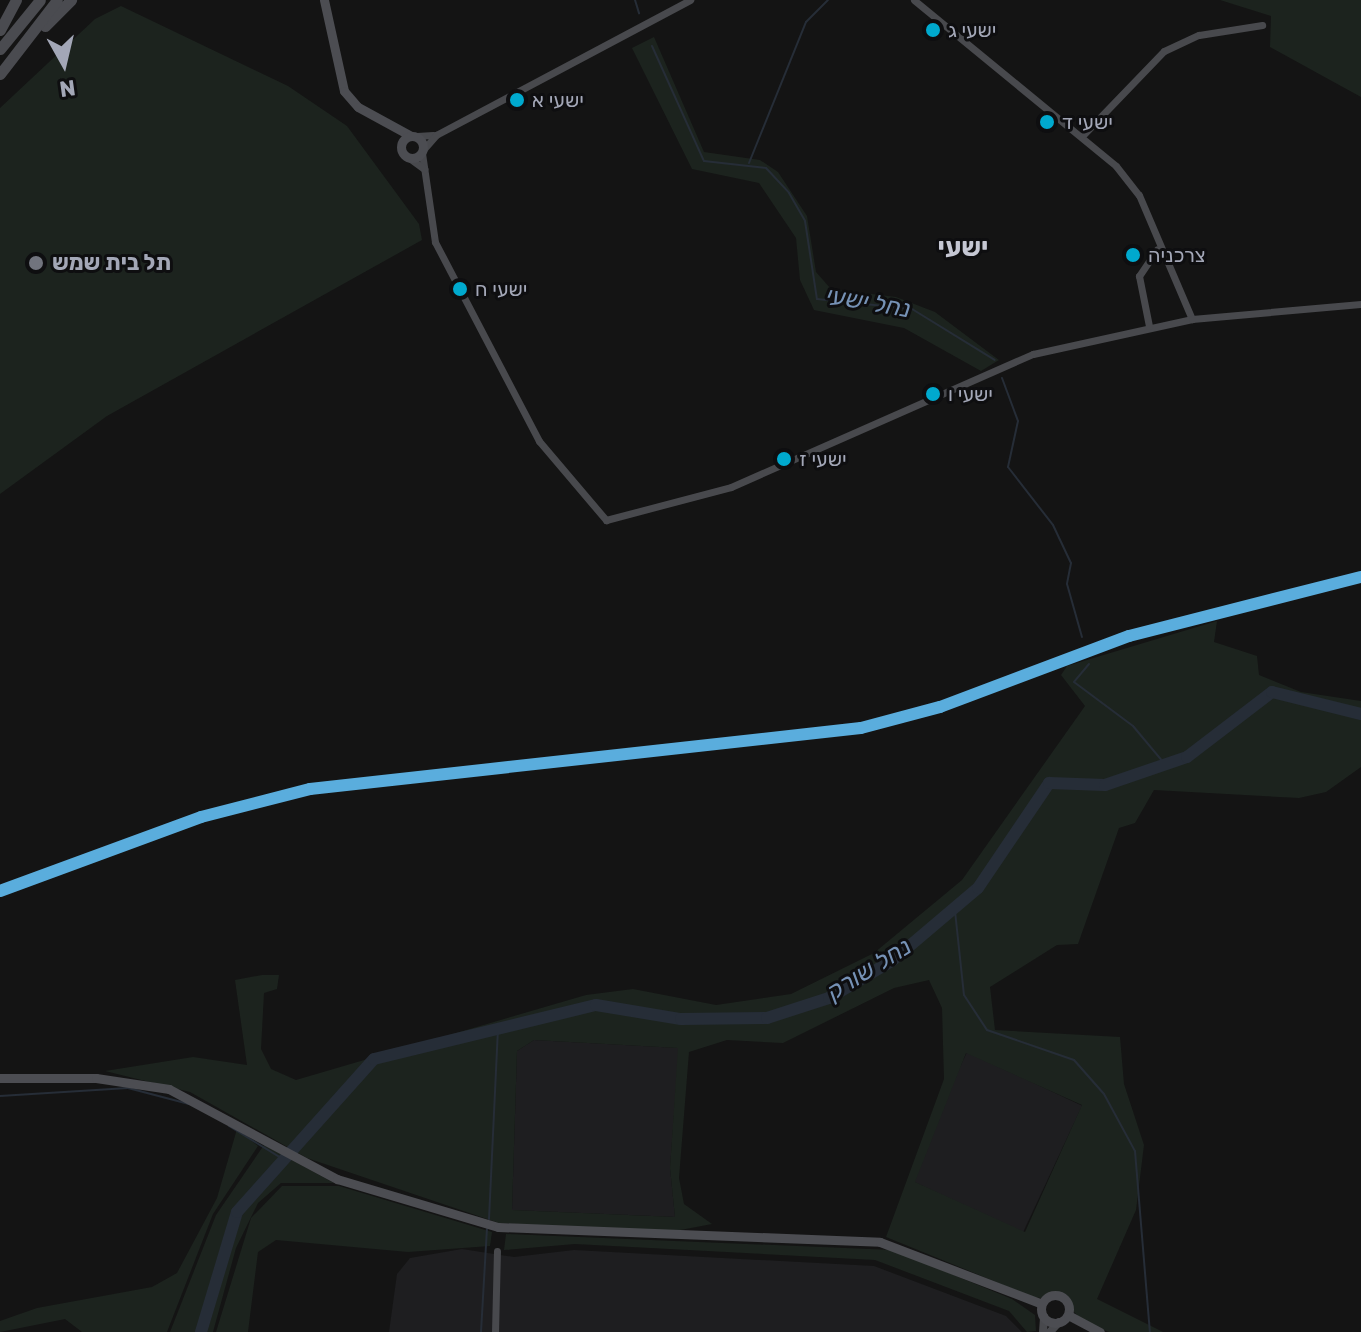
<!DOCTYPE html>
<html>
<head>
<meta charset="utf-8">
<style>
  body { margin:0 }
  #map { position:relative; width:1361px; height:1332px; overflow:hidden; background:#141414; font-family:Rubik,"Noto Sans Hebrew",sans-serif }
  div>[style] { position:absolute }
  [style*='--x'] { left:calc(var(--x)*1px); top:calc(var(--y)*1px); width:calc(var(--w)*1px); rotate:calc(var(--a)*1deg) }
  .built>* { inset:0; background:#1e1e20; transform-origin:0 0 }
  .green>* { inset:0; background:#1c231e }
  .stream>* { height:2px; margin:-1px; padding:0 1px; transform-origin:1px; border-radius:1px; background:#262d37 }
  .river>* { height:12px; margin:-6px; padding:0 6px; transform-origin:6px; border-radius:6px; background:#262d37 }
  .minor>* { height:7px; margin:-3.5px; padding:0 3.5px; transform-origin:3.5px; border-radius:3.5px; background:#48494d }
  .tertiary>* { height:8px; margin:-4px; padding:0 4px; transform-origin:4px; border-radius:4px; background:#48494d }
  .secondary>* { height:9px; margin:-4.5px; padding:0 4.5px; transform-origin:4.5px; border-radius:4.5px; background:#4c4d52 }
  .secondary>.ring { margin:-4.5px; padding:0; box-sizing:content-box; background:none; border:9px solid #4c4d52; border-radius:50% }
  .trunk>* { height:11px; margin:-5.5px; padding:0 5.5px; transform-origin:5.5px; border-radius:5.5px; background:#4a4b50 }
  .rail-1>* { height:12px; margin:-6px; padding:0 6px; transform-origin:6px; border-radius:6px; background:#5aaddd }
  .dots>* { width:22px; height:22px; translate:-50% -50%; box-sizing:border-box; border:4px solid #0e0e10; border-radius:50% }
  span { translate:-50% -50%; white-space:nowrap; text-align:center; line-height:1.15; -webkit-text-stroke:6px #0e0e10; paint-order:stroke }
  .bus-label { font-size:20px; color:#a3a7b7 }
  .left { translate:0 -50%; text-align:left }
  .poi-label { font-size:22px; color:#a3a7b7; font-weight:700 }
  .water-label { font-size:24px; color:#7692b6; font-style:italic }
  .quarter-label { font-size:26px; color:#c5c7d3; font-weight:700 }
  .north { position:absolute; left:24px; top:24px; width:80px; height:80px; -webkit-text-stroke:6px #0e0e10; paint-order:stroke; rotate:172deg; font-size:22px; font-weight:700; line-height:32px; text-align:center; color:#a3a7b7 }
  .north::after { content:''; display:block; margin:auto; width:28px; height:36px; background:#a3a7b7; clip-path:polygon(50% 0,100% 100%,50% 72%,0 100%) }
</style>
</head>
<body>
<div id="map">
  <div class="built">
    <i style="clip-path:polygon(534px 1040px,679px 1048px,670px 1168px,675px 1217px,512px 1210px,517px 1051px)"></i>
    <i style="left:967px;top:1052px;width:127px;height:140px;rotate:25deg"></i>
    <i style="clip-path:polygon(462px 1249px,514px 1257px,574px 1250px,874px 1266px,1006px 1316px,1022px 1332px,389px 1332px,397px 1274px,410px 1258px)"></i>
  </div>
  <div class="green">
    <i style="clip-path:polygon(1220px 0,1361px 0,1361px 97px,1270px 47px,1271px 16px)"></i>
    <i style="clip-path:polygon(121px 6px,288px 86px,347px 126px,419px 224px,422px 240px,107px 416px,0 494px,0 108px,95px 19px)"></i>
    <i style="clip-path:polygon(654px 37px,704px 152px,760px 160px,778px 172px,807px 216px,816px 272px,831px 289px,896px 297px,935px 312px,999px 360px,981px 371px,904px 328px,814px 310px,800px 280px,796px 238px,759px 183px,692px 169px,632px 48px)"></i>
    <i style="clip-path:polygon(evenodd,1217px 621px,1214px 642px,1257px 656px,1259px 675px,1301px 692px,1361px 701px,1361px 767px,1326px 792px,1299px 798px,1154px 790px,1135px 823px,1119px 828px,1078px 944px,1057px 945px,990px 987px,995px 1030px,1120px 1037px,1124px 1084px,1144px 1145px,1136px 1210px,1097px 1299px,1163px 1332px,1109px 1332px,1084px 1322px,1063px 1301px,1033px 1297px,886px 1237px,944px 1079px,942px 1008px,929px 980px,894px 988px,783px 1043px,727px 1040px,689px 1052px,679px 1178px,684px 1204px,712px 1224px,670px 1232px,499px 1223px,307px 1158px,190px 1092px,105px 1071px,193px 1057px,247px 1065px,235px 980px,262px 975px,279px 975px,277px 989px,264px 993px,261px 1049px,271px 1069px,296px 1080px,586px 995px,633px 989px,716px 1005px,791px 994px,874px 953px,962px 880px,1085px 706px,1061px 675px,1067px 666px,1217px 621px,534px 1040px,678px 1048px,670px 1168px,675px 1217px,512px 1210px,517px 1051px,534px 1040px,1217px 621px,966px 1053px,1082px 1105px,1025px 1232px,915px 1182px,966px 1053px)"></i>
    <i style="clip-path:polygon(237px 1129px,258px 1146px,213px 1214px,167px 1332px,82px 1332px,65px 1319px,0 1332px,0 1321px,37px 1308px,152px 1287px,177px 1273px,217px 1198px)"></i>
    <i style="clip-path:polygon(264px 1145px,334px 1183px,281px 1183px,258px 1203px,236px 1248px,213px 1332px,170px 1332px,216px 1215px)"></i>
    <i style="clip-path:polygon(282px 1186px,339px 1186px,492px 1232px,490px 1246px,408px 1252px,276px 1240px,258px 1252px,248px 1332px,216px 1332px,251px 1218px)"></i>
    <i style="clip-path:polygon(506px 1234px,893px 1250px,1012px 1299px,1035px 1315px,1036px 1331px,1027px 1332px,1009px 1311px,875px 1260px,575px 1244px,504px 1250px)"></i>
  </div>
  <div class="stream">
    <i style="--x:635;--y:0;--w:14;--a:73"></i>
    <i style="--x:652;--y:46;--w:126;--a:65.7"></i>
    <i style="--x:704;--y:161;--w:62;--a:6.4"></i>
    <i style="--x:766;--y:168;--w:34;--a:47"></i>
    <i style="--x:789;--y:193;--w:32;--a:60"></i>
    <i style="--x:805;--y:221;--w:79;--a:81.3"></i>
    <i style="--x:817;--y:299;--w:96;--a:6"></i>
    <i style="--x:912;--y:309;--w:97;--a:31.6"></i>
    <i style="--x:749;--y:163;--w:152;--a:-68"></i>
    <i style="--x:806;--y:22;--w:31;--a:-45"></i>
    <i style="--x:1002;--y:378;--w:46;--a:69.6"></i>
    <i style="--x:1018;--y:421;--w:47;--a:102.3"></i>
    <i style="--x:1008;--y:467;--w:73;--a:52.2"></i>
    <i style="--x:1053;--y:525;--w:42;--a:64.7"></i>
    <i style="--x:1071;--y:563;--w:21;--a:101"></i>
    <i style="--x:1067;--y:584;--w:55;--a:74.2"></i>
    <i style="--x:1089;--y:664;--w:23;--a:130"></i>
    <i style="--x:1074;--y:682;--w:74;--a:36.7"></i>
    <i style="--x:1133;--y:726;--w:48;--a:50"></i>
    <i style="--x:955;--y:911;--w:84;--a:83.9"></i>
    <i style="--x:964;--y:995;--w:42;--a:56.7"></i>
    <i style="--x:987;--y:1030;--w:92;--a:19"></i>
    <i style="--x:1074;--y:1060;--w:45;--a:48.6"></i>
    <i style="--x:1104;--y:1094;--w:65;--a:61.5"></i>
    <i style="--x:1135;--y:1151;--w:182;--a:85.3"></i>
    <i style="--x:0;--y:1096;--w:128;--a:-3.6"></i>
    <i style="--x:128;--y:1088;--w:63;--a:14.7"></i>
    <i style="--x:229;--y:1126;--w:61;--a:31.6"></i>
    <i style="--x:489;--y:1219;--w:188;--a:-87.3"></i>
    <i style="--x:481;--y:1332;--w:103;--a:-86.7"></i>
  </div>
  <div class="river">
    <i style="--x:201;--y:1332;--w:125;--a:-73.3"></i>
    <i style="--x:237;--y:1212;--w:205;--a:-48.2"></i>
    <i style="--x:374;--y:1059;--w:228;--a:-13.7"></i>
    <i style="--x:596;--y:1005;--w:86;--a:9.4"></i>
    <i style="--x:681;--y:1019;--w:86;--a:-0.7"></i>
    <i style="--x:767;--y:1018;--w:65;--a:-17.9"></i>
    <i style="--x:829;--y:998;--w:74;--a:-30.7"></i>
    <i style="--x:893;--y:960;--w:111;--a:-40.3"></i>
    <i style="--x:978;--y:888;--w:127;--a:-55.9"></i>
    <i style="--x:1049;--y:783;--w:56;--a:2"></i>
    <i style="--x:1105;--y:785;--w:87;--a:-18.9"></i>
    <i style="--x:1187;--y:757;--w:107;--a:-37.4"></i>
    <i style="--x:1272;--y:692;--w:92;--a:13.9"></i>
  </div>
  <div class="minor">
    <i style="--x:914;--y:0;--w:261;--a:39.4"></i>
    <i style="--x:1116;--y:166;--w:37;--a:52"></i>
    <i style="--x:1139;--y:195;--w:135;--a:66.9"></i>
    <i style="--x:1084;--y:134;--w:115;--a:-46.1"></i>
    <i style="--x:1164;--y:51;--w:38;--a:-25"></i>
    <i style="--x:1199;--y:35;--w:64;--a:-9"></i>
    <i style="--x:417;--y:136;--w:16;--a:-4"></i>
    <i style="--x:423;--y:150;--w:20;--a:-49"></i>
    <i style="--x:436;--y:135;--w:288;--a:-28"></i>
    <i style="--x:422;--y:153;--w:90;--a:81.7"></i>
    <i style="--x:435;--y:242;--w:225;--a:62.4"></i>
    <i style="--x:539;--y:441;--w:104;--a:49.7"></i>
    <i style="--x:606;--y:520;--w:129;--a:-14.8"></i>
    <i style="--x:731;--y:487;--w:330;--a:-23.8"></i>
    <i style="--x:1033;--y:354;--w:163;--a:-12.4"></i>
    <i style="--x:1192;--y:319;--w:170;--a:-5.1"></i>
    <i style="--x:409;--y:158;--w:19;--a:36"></i>
    <i style="--x:1149;--y:326;--w:51;--a:-101.3"></i>
    <i style="--x:1139;--y:276;--w:32;--a:-56"></i>
    <i style="--x:495;--y:1332;--w:81;--a:-88.6"></i>
  </div>
  <div class="tertiary">
    <i style="--x:1043;--y:1332;--w:15;--a:-86"></i>
    <i style="--x:1050;--y:1332;--w:13;--a:-48"></i>
  </div>
  <div class="secondary">
    <i style="--x:324;--y:0;--w:93;--a:77.6"></i>
    <i style="--x:344;--y:91;--w:21;--a:49"></i>
    <i style="--x:358;--y:107;--w:60;--a:28.7"></i>
    <i class="ring" style="left:401px;top:136px;width:13px;height:13px"></i>
    <i style="--x:0;--y:1078;--w:96;--a:0"></i>
    <i style="--x:96;--y:1078;--w:74;--a:8.6"></i>
    <i style="--x:169;--y:1089;--w:191;--a:28.2"></i>
    <i style="--x:337;--y:1179;--w:168;--a:16.6"></i>
    <i style="--x:498;--y:1227;--w:382;--a:2.2"></i>
    <i style="--x:880;--y:1242;--w:173;--a:20.9"></i>
    <i class="ring" style="left:1041px;top:1295px;width:19px;height:19px"></i>
    <i style="--x:1068;--y:1315;--w:36;--a:28"></i>
  </div>
  <div class="trunk">
    <i style="--x:45;--y:26;--w:37;--a:-45"></i>
    <i style="--x:0;--y:30;--w:34;--a:-62"></i>
    <i style="--x:0;--y:49;--w:63;--a:-50.8"></i>
    <i style="--x:0;--y:74;--w:93;--a:-52.4"></i>
  </div>
  <div class="rail-1">
    <i style="--x:0;--y:891;--w:214;--a:-20.2"></i>
    <i style="--x:201;--y:817;--w:113;--a:-14.4"></i>
    <i style="--x:310;--y:789;--w:554;--a:-6.32"></i>
    <i style="--x:861;--y:728;--w:82;--a:-14.9"></i>
    <i style="--x:940;--y:707;--w:202;--a:-20.6"></i>
    <i style="--x:1129;--y:636;--w:239;--a:-14.3"></i>
  </div>
  <div class="dots">
    <i style="left:933px;top:30px;background:#00a9ce"></i>
    <i style="left:517px;top:100px;background:#00a9ce"></i>
    <i style="left:1047px;top:122px;background:#00a9ce"></i>
    <i style="left:1133px;top:255px;background:#00a9ce"></i>
    <i style="left:36px;top:263px;background:#71747e"></i>
    <i style="left:460px;top:289px;background:#00a9ce"></i>
    <i style="left:933px;top:394px;background:#00a9ce"></i>
    <i style="left:784px;top:459px;background:#00a9ce"></i>
  </div>
  <div class="bus-label">
    <span class="left" style="left:948px;top:30px">ישעי ג</span>
    <span class="left" style="left:532px;top:100px">ישעי א</span>
    <span class="left" style="left:1062px;top:122px">ישעי ד</span>
    <span class="left" style="left:1148px;top:255px">צרכניה</span>
    <span class="left" style="left:475px;top:289px">ישעי ח</span>
    <span class="left" style="left:948px;top:394px">ישעי ו</span>
    <span class="left" style="left:799px;top:459px">ישעי ז</span>
  </div>
  <div class="poi-label">
    <span class="left" style="left:52px;top:263px">תל בית שמש</span>
  </div>
  <div class="water-label">
    <span style="left:868px;top:303px;rotate:10deg">נחל ישעי</span>
    <span style="left:869px;top:970px;rotate:-32deg">נחל שורק</span>
  </div>
  <div class="quarter-label">
    <span style="left:963px;top:248px">ישעי</span>
  </div>
  <div class="north">N</div>
</div>
</body>
</html>
